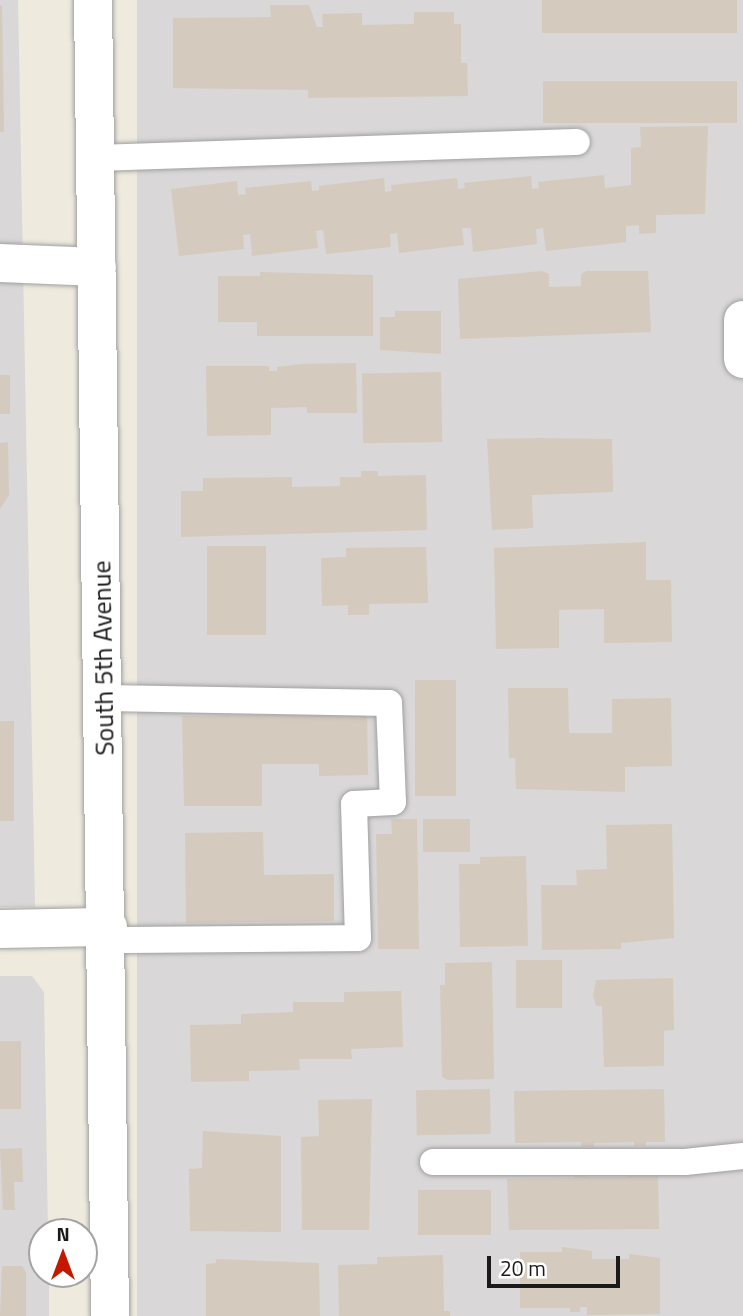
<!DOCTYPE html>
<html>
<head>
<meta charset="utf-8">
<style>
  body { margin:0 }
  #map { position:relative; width:743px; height:1316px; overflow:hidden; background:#eeeade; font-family:"Titillium Web",sans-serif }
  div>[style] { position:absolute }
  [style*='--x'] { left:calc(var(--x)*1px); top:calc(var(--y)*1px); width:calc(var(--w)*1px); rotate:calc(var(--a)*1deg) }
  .residential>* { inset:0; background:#d9d7d7; transform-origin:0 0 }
  .building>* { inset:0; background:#d4cbbe; transform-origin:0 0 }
  .roads { filter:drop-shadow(0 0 2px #a1a1a1) drop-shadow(0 0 2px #a1a1a1) }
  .service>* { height:26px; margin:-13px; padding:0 13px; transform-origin:13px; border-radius:13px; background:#fff }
  .minor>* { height:38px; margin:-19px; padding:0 19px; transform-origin:19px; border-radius:19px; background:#fff }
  span { translate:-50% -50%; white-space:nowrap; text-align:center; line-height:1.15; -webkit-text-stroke:5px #fff; paint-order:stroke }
  .street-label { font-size:26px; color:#1a1a1a }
  .north { position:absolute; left:28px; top:1218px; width:70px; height:70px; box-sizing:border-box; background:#fff; border:2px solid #a3a3a3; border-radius:50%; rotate:0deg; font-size:19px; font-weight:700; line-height:28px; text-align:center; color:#1a1a1a }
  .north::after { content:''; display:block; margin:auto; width:24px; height:32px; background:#c51700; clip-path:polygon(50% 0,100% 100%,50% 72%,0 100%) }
  .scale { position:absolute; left:487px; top:1256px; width:133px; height:32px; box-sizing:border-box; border:4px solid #1a1a1a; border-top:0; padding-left:9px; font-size:21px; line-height:24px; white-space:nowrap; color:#1a1a1a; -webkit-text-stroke:5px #fff; paint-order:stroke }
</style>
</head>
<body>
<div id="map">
  <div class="residential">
    <i style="clip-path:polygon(0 0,18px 0,35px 907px,0 907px)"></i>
    <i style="left:137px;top:0;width:606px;height:1316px"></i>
    <i style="clip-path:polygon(0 976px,32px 976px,44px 992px,48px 1232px,42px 1232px,42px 1274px,49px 1274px,49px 1316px,0 1316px)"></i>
  </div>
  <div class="building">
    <i style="left:542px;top:0;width:195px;height:33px"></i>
    <i style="clip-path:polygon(2px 5px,4px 132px,0 132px,0 6px)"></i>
    <i style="clip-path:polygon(270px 5px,309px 5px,317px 27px,323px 27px,322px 14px,362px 13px,362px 25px,414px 24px,414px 12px,454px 12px,454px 24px,461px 24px,461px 63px,467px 63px,468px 96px,308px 98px,308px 90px,173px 88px,173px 18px,271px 17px)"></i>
    <i style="left:737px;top:81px;width:42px;height:194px;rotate:90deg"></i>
    <i style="clip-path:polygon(708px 126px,705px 214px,656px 215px,656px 233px,639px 234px,639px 225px,626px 226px,626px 242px,546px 251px,543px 228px,536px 229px,537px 244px,473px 252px,471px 228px,462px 228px,464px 245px,399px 253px,397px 233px,390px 234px,391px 247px,326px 254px,323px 230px,316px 231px,318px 248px,252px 256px,250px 234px,243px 235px,244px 249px,179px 256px,171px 189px,237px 181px,238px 195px,246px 194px,245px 188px,311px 181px,312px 191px,319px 190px,319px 186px,384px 178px,385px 192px,392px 191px,391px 185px,457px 178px,458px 189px,465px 188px,464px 183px,531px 176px,532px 189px,539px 188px,538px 182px,604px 175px,605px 188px,631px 185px,631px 148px,641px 147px,640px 127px)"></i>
    <i style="clip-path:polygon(542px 271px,549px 274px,549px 287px,581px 286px,581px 274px,586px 271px,648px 271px,651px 332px,460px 339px,458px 279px)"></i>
    <i style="clip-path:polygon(260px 272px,373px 275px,373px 336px,257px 336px,257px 322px,218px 322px,218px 276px,260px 276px)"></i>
    <i style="clip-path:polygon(395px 311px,441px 311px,441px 354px,380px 350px,380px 317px,395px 317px)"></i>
    <i style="clip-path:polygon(356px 363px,357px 413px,307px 413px,307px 407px,271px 408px,271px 435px,207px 436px,206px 366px,269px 366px,269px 371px,277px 371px,277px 367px,302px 364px)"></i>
    <i style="left:441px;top:372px;width:70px;height:79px;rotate:89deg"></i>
    <i style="left:0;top:375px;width:10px;height:39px"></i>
    <i style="clip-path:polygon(539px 438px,612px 439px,613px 492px,532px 495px,533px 528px,492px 530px,487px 439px)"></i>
    <i style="clip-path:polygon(8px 442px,9px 495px,0 509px,0 443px)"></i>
    <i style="clip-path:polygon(361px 471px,378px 471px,378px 476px,426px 475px,427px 530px,181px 537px,181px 491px,203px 491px,203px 478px,292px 477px,292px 487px,340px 486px,340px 477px,361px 477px)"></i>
    <i style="clip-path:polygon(646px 542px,646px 580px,671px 580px,672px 642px,604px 643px,604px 609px,559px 610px,559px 648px,496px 649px,494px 548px)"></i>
    <i style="left:266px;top:546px;width:89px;height:59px;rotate:90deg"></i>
    <i style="clip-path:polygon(426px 547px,428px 603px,369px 604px,369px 615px,348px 615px,348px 605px,322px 606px,321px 558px,346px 557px,346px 548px)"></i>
    <i style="left:456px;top:680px;width:116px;height:41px;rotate:90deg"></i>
    <i style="clip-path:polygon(508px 688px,568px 688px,569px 733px,612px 733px,612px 699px,671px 698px,672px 766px,625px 767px,625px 792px,516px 789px,515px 758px,509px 758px)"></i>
    <i style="clip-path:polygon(367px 714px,368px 775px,319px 776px,319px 764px,262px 764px,262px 806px,184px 806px,182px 716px)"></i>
    <i style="left:0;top:721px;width:14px;height:100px"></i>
    <i style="clip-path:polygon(391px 819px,417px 819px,419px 949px,378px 949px,376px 834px,392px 834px)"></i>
    <i style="left:423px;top:819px;width:47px;height:33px"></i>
    <i style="clip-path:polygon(672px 824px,674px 938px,621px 943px,621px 949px,542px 950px,541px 885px,577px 885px,576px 870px,607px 869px,606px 825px)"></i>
    <i style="clip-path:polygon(263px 832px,264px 875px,334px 874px,334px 921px,186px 923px,185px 833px)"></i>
    <i style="clip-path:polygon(526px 856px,528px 946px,460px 947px,459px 864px,480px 864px,480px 857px)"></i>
    <i style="left:516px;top:960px;width:46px;height:48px"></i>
    <i style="clip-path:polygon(492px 962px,494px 1079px,448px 1080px,442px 1077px,440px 985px,445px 985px,445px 963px)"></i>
    <i style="clip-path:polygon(673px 978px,674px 1030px,664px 1031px,664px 1066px,604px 1067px,602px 1006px,596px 1006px,593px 995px,596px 980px)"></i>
    <i style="clip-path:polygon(401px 991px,403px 1047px,351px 1049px,352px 1059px,299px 1059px,300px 1070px,249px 1071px,249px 1081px,191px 1082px,190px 1025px,241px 1024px,241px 1014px,293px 1012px,293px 1002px,344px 1002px,344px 992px)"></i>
    <i style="left:0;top:1041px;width:21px;height:68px"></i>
    <i style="left:490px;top:1089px;width:45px;height:74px;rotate:89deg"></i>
    <i style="clip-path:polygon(664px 1089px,665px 1142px,646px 1142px,646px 1146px,634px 1146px,634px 1142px,594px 1143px,594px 1147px,581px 1147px,581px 1142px,515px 1143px,514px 1091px)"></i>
    <i style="clip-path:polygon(372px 1099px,369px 1230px,302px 1230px,301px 1137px,319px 1136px,318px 1100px)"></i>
    <i style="clip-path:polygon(203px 1131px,281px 1136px,281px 1232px,190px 1231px,189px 1169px,202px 1168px)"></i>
    <i style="clip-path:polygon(22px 1148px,23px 1182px,14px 1182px,15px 1210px,3px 1210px,0 1149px)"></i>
    <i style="clip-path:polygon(586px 1173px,586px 1177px,627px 1177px,627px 1173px,658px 1176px,659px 1229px,509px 1230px,507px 1179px,574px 1178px,574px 1174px)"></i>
    <i style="left:418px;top:1190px;width:73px;height:45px"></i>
    <i style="clip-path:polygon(562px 1247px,592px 1251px,592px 1259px,629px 1259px,629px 1254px,660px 1258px,660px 1314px,587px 1315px,587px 1307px,580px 1307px,580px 1312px,570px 1312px,570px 1308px,520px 1308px,520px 1252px,562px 1252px)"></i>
    <i style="clip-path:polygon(443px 1255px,444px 1311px,450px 1311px,450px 1316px,339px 1316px,338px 1265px,377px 1264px,377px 1257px)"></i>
    <i style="clip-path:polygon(216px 1259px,319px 1263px,320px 1316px,206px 1316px,206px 1264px,216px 1263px)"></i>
    <i style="clip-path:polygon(2px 1266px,22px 1266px,26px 1272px,26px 1316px,0 1316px)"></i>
  </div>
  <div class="roads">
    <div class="service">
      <i style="--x:95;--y:158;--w:482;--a:-1.9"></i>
      <i style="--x:104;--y:698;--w:285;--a:1"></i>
      <i style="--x:389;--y:703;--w:99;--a:87.7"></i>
      <i style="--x:393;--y:802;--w:39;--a:177"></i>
      <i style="--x:354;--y:804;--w:134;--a:88.3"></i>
      <i style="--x:358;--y:938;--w:250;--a:179.5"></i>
      <i style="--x:433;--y:1162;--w:252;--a:0"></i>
      <i style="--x:685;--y:1162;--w:58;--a:-5.9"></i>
    </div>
    <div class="minor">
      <i style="--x:93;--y:0;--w:1316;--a:89.26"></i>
      <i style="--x:0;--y:263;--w:97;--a:2.4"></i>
      <i style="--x:743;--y:320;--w:39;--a:90"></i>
      <i style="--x:0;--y:929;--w:108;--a:-1.1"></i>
    </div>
  </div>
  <div class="street-label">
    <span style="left:103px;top:658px;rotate:-91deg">South 5th Avenue</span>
  </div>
  <div class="north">N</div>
  <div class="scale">20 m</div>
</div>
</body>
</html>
